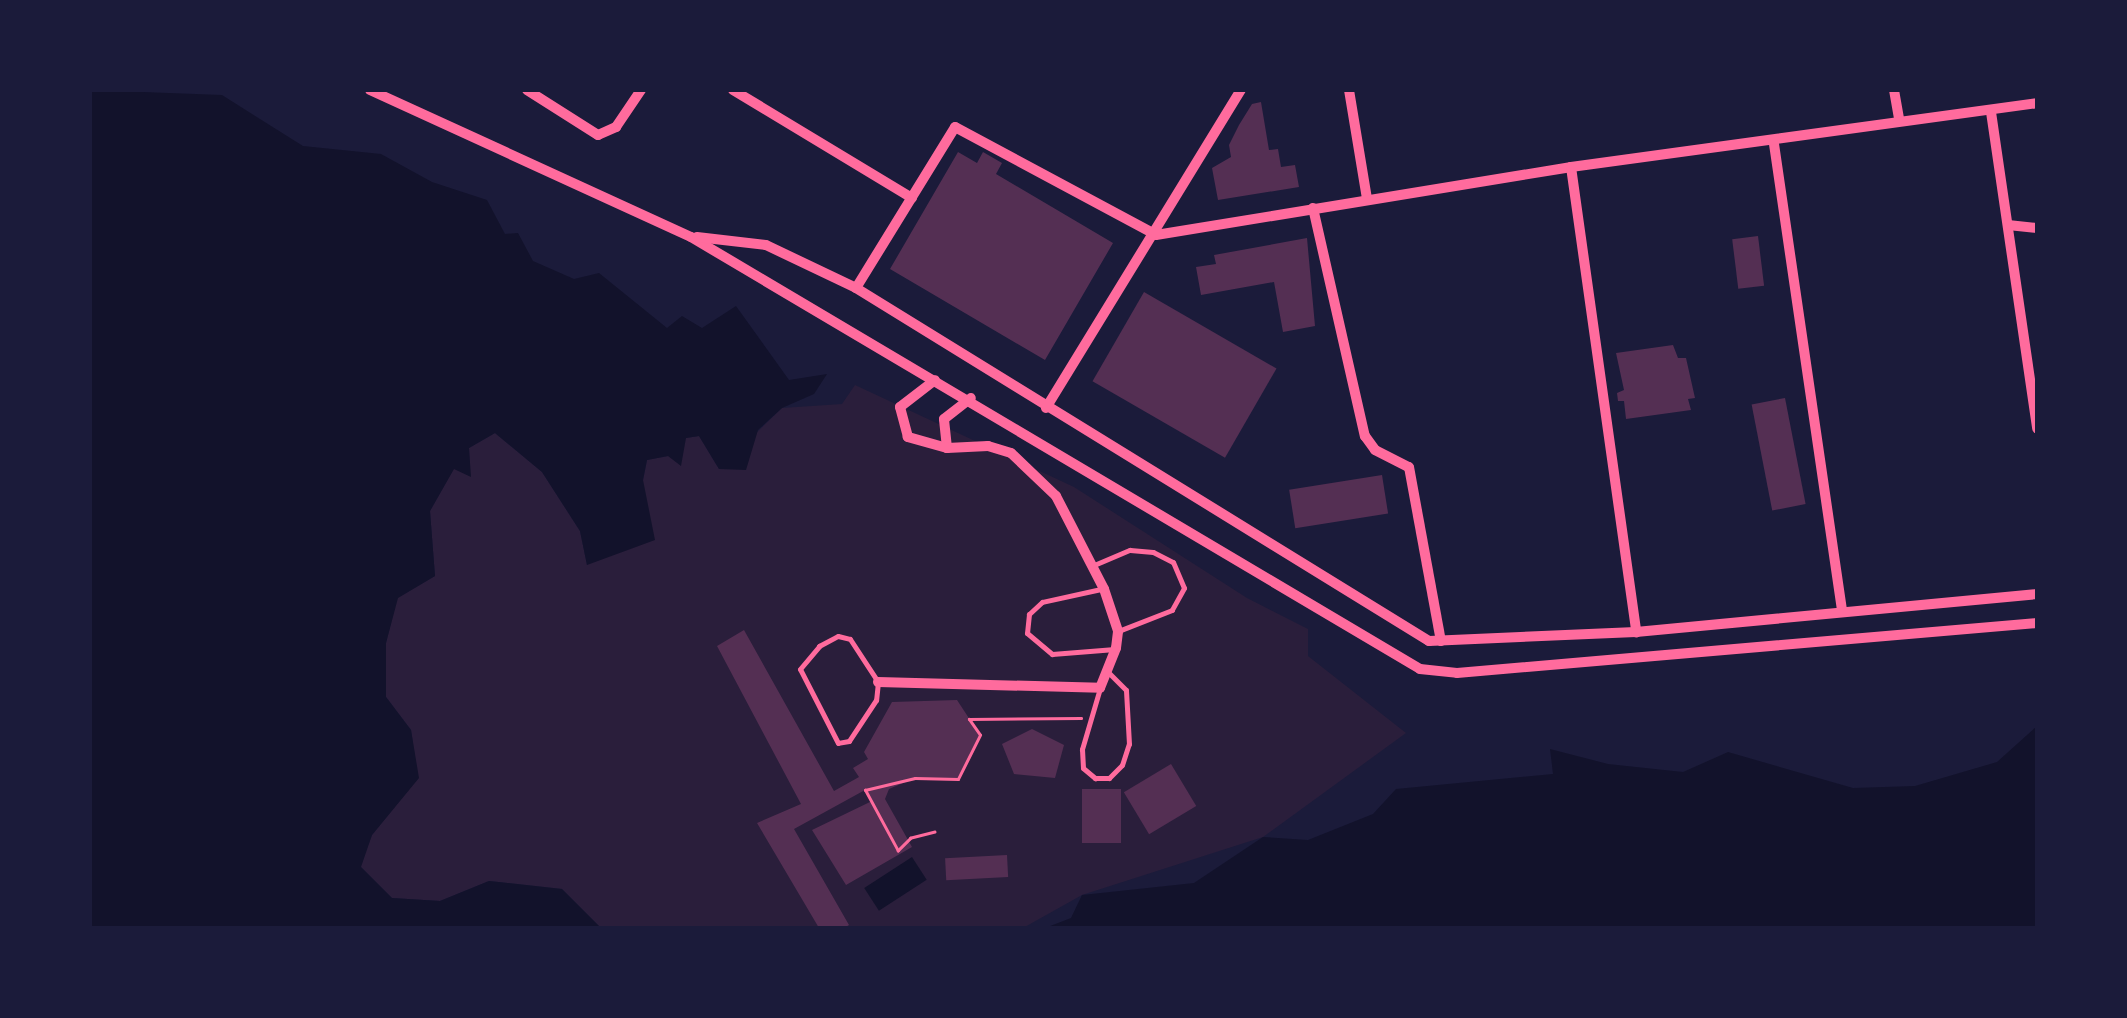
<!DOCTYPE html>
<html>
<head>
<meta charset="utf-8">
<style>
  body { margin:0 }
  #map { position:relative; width:2127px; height:1018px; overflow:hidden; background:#1b1b3a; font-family:"Noto Sans",sans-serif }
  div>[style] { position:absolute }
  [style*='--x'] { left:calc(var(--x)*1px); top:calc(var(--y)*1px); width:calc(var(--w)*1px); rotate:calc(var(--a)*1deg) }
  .green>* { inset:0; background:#2a1e3b }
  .water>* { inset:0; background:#12122b; transform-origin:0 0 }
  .building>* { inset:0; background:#542f53; transform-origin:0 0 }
  .path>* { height:2.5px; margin:-1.25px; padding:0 1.25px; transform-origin:1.25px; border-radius:1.25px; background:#ff6b9d }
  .service>* { height:5px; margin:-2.5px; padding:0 2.5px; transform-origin:2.5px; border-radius:2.5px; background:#ff6b9d }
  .minor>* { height:10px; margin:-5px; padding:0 5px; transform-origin:5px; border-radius:5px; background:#ff6b9d }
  span { translate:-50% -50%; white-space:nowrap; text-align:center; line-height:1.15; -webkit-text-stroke:8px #1b1b3a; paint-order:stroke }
  .frame { position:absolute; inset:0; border:92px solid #1b1b3a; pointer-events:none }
</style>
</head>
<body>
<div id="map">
  <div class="green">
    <i style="clip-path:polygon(855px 385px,1074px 487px,1247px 598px,1308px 629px,1308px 656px,1406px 733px,1263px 837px,1082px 895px,1023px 928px,601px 928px,562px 889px,489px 881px,440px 901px,392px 898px,360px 866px,372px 835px,418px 778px,411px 730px,386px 697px,386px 643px,397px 598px,435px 576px,430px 511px,454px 468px,470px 476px,469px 448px,495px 433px,542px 472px,580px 531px,587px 565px,643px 480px,647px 460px,668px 456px,686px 438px,699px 436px,719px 469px,782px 408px,842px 404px)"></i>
  </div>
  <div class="water">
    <i style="clip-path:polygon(90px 90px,222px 95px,303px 146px,381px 154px,432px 182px,487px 200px,505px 234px,518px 233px,533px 261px,574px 279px,599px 273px,667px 328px,682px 316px,702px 328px,736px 306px,789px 380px,827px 374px,814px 394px,782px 408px,758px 430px,746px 470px,719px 469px,699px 436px,686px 438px,681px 466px,668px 456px,647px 460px,643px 480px,655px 540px,587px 565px,580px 531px,542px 472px,495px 433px,469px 448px,471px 477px,454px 469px,430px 511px,435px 576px,398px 598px,386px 643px,386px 697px,411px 730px,419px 778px,372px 835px,361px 867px,392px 898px,440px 901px,489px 881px,562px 889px,601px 928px,90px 928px)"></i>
    <i style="clip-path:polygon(2037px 726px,2037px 928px,1045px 928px,1071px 918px,1082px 895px,1194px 883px,1263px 837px,1308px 840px,1373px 814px,1396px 789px,1553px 774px,1550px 749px,1608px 764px,1683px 772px,1728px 752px,1853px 788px,1915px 786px,1997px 762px)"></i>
    <i style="left:912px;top:857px;width:27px;height:57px;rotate:57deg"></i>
  </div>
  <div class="building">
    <i style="clip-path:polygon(1261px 102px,1269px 150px,1278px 149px,1281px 167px,1295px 165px,1299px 187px,1218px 200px,1212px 168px,1231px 157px,1229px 145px,1239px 125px,1252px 104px)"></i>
    <i style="clip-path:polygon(958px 152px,977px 163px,983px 152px,1002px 163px,996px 174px,1113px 243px,1045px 360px,890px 269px)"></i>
    <i style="left:1758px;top:236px;width:50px;height:26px;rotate:83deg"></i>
    <i style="clip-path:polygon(1307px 238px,1315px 326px,1283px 332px,1274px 282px,1201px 295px,1196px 267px,1216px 264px,1214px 255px)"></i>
    <i style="left:1144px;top:292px;width:153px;height:103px;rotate:30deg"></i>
    <i style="clip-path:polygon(1673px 345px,1678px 358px,1686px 358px,1695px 398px,1688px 399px,1691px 410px,1626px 419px,1624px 401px,1618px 401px,1617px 393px,1624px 390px,1616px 353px)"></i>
    <i style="left:1785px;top:398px;width:108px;height:34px;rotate:79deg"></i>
    <i style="left:1382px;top:475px;width:39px;height:94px;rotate:81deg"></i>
    <i style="clip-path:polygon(744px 630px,834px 791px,859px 777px,853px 768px,868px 759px,864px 752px,892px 702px,957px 700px,980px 735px,958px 779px,915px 778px,889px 789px,885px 799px,912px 847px,846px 885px,812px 830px,872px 801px,865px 790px,794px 829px,849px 925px,844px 928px,819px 928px,757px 823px,801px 804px,717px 646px)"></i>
    <i style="clip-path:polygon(1032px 729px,1064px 745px,1055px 778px,1014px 774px,1002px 744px)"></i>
    <i style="left:1171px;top:764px;width:49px;height:55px;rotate:59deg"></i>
    <i style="left:1082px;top:789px;width:39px;height:54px"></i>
    <i style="left:1007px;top:855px;width:22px;height:62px;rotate:87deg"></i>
  </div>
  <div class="path">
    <i style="--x:935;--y:832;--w:25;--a:166"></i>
    <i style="--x:911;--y:838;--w:18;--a:135"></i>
    <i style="--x:898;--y:851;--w:69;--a:-118.4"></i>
    <i style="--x:865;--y:790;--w:51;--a:-13.5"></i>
    <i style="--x:915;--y:778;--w:43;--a:1.3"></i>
    <i style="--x:958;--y:779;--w:49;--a:-63.4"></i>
    <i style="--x:980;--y:735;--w:19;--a:-125"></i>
    <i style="--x:969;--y:719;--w:112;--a:-0.5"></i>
  </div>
  <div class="service">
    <i style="--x:1094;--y:565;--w:39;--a:-23"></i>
    <i style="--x:1130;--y:550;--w:23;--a:5"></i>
    <i style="--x:1153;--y:552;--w:22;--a:27"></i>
    <i style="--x:1173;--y:562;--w:28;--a:67"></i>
    <i style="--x:1184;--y:588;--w:25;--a:119"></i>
    <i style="--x:1172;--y:610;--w:58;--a:158.7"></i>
    <i style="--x:1101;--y:589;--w:60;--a:167.6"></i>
    <i style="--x:1042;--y:602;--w:18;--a:137"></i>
    <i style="--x:1029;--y:614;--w:19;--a:96"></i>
    <i style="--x:1027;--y:633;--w:33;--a:40"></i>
    <i style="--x:1052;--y:654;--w:63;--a:-4.5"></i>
    <i style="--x:838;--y:636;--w:12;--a:14"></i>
    <i style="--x:850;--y:639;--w:51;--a:56.9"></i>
    <i style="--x:878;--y:682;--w:18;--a:96"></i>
    <i style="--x:876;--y:700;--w:49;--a:123.4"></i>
    <i style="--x:849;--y:741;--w:11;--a:170"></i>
    <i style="--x:838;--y:743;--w:83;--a:-117.2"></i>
    <i style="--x:800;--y:669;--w:30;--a:-50"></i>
    <i style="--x:819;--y:646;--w:21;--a:-28"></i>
    <i style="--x:1100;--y:688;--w:64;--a:106.4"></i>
    <i style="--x:1082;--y:749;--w:19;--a:87"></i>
    <i style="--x:1083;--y:768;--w:16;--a:40"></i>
    <i style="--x:1095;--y:778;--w:14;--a:0"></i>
    <i style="--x:1109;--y:778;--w:18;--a:-45"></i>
    <i style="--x:1122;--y:765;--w:22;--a:-72"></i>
    <i style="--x:1129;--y:744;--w:54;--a:-93.2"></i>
    <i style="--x:1126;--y:690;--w:23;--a:-135"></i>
  </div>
  <div class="minor">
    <i style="--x:370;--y:90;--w:353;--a:24.6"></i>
    <i style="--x:691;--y:237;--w:847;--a:30.65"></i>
    <i style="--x:1420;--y:669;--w:37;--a:6"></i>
    <i style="--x:1457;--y:673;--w:582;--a:-4.93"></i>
    <i style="--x:527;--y:90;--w:84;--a:32.4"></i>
    <i style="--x:598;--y:135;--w:20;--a:-24"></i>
    <i style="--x:616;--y:127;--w:45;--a:-56"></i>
    <i style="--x:733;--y:90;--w:209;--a:31.1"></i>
    <i style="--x:1349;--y:90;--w:110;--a:80.6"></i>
    <i style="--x:1894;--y:90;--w:29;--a:80"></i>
    <i style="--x:1991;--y:112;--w:320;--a:81.7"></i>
    <i style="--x:1774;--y:144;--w:473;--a:81.7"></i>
    <i style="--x:1571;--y:167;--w:470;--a:82"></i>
    <i style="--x:1313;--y:208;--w:234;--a:77.2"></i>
    <i style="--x:1365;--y:436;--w:17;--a:54"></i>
    <i style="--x:1375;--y:450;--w:38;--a:27"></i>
    <i style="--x:1409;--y:467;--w:177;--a:79.6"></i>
    <i style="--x:2008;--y:225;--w:29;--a:6"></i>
    <i style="--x:697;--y:237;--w:69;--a:6.6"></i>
    <i style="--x:766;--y:245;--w:100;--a:25.5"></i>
    <i style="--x:856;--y:288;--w:673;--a:31.64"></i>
    <i style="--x:1429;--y:641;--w:207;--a:-2.5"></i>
    <i style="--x:1636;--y:632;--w:403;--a:-5.4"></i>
    <i style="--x:856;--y:288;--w:189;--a:-58.4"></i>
    <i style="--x:955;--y:127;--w:228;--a:28.2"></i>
    <i style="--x:1156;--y:235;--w:421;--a:-9.3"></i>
    <i style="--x:1571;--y:167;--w:470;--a:-7.8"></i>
    <i style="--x:1046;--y:408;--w:373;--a:-58.5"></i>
    <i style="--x:947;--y:448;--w:29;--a:-96"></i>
    <i style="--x:944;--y:419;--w:34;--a:-38"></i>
    <i style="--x:878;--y:682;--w:222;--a:1.5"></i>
    <i style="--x:1100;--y:688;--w:43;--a:-68.2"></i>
    <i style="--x:1116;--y:648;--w:17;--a:-83"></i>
    <i style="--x:1118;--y:631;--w:44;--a:-108.4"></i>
    <i style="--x:1104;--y:589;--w:105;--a:-117.3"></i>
    <i style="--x:1056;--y:496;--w:62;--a:-136.3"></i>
    <i style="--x:1011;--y:453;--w:24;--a:-163"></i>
    <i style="--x:988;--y:446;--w:41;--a:177.2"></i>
    <i style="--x:947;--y:448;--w:41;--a:-164.2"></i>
    <i style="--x:908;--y:437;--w:31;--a:-105"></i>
    <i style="--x:900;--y:407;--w:44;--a:-37.6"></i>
  </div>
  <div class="frame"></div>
</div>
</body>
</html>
